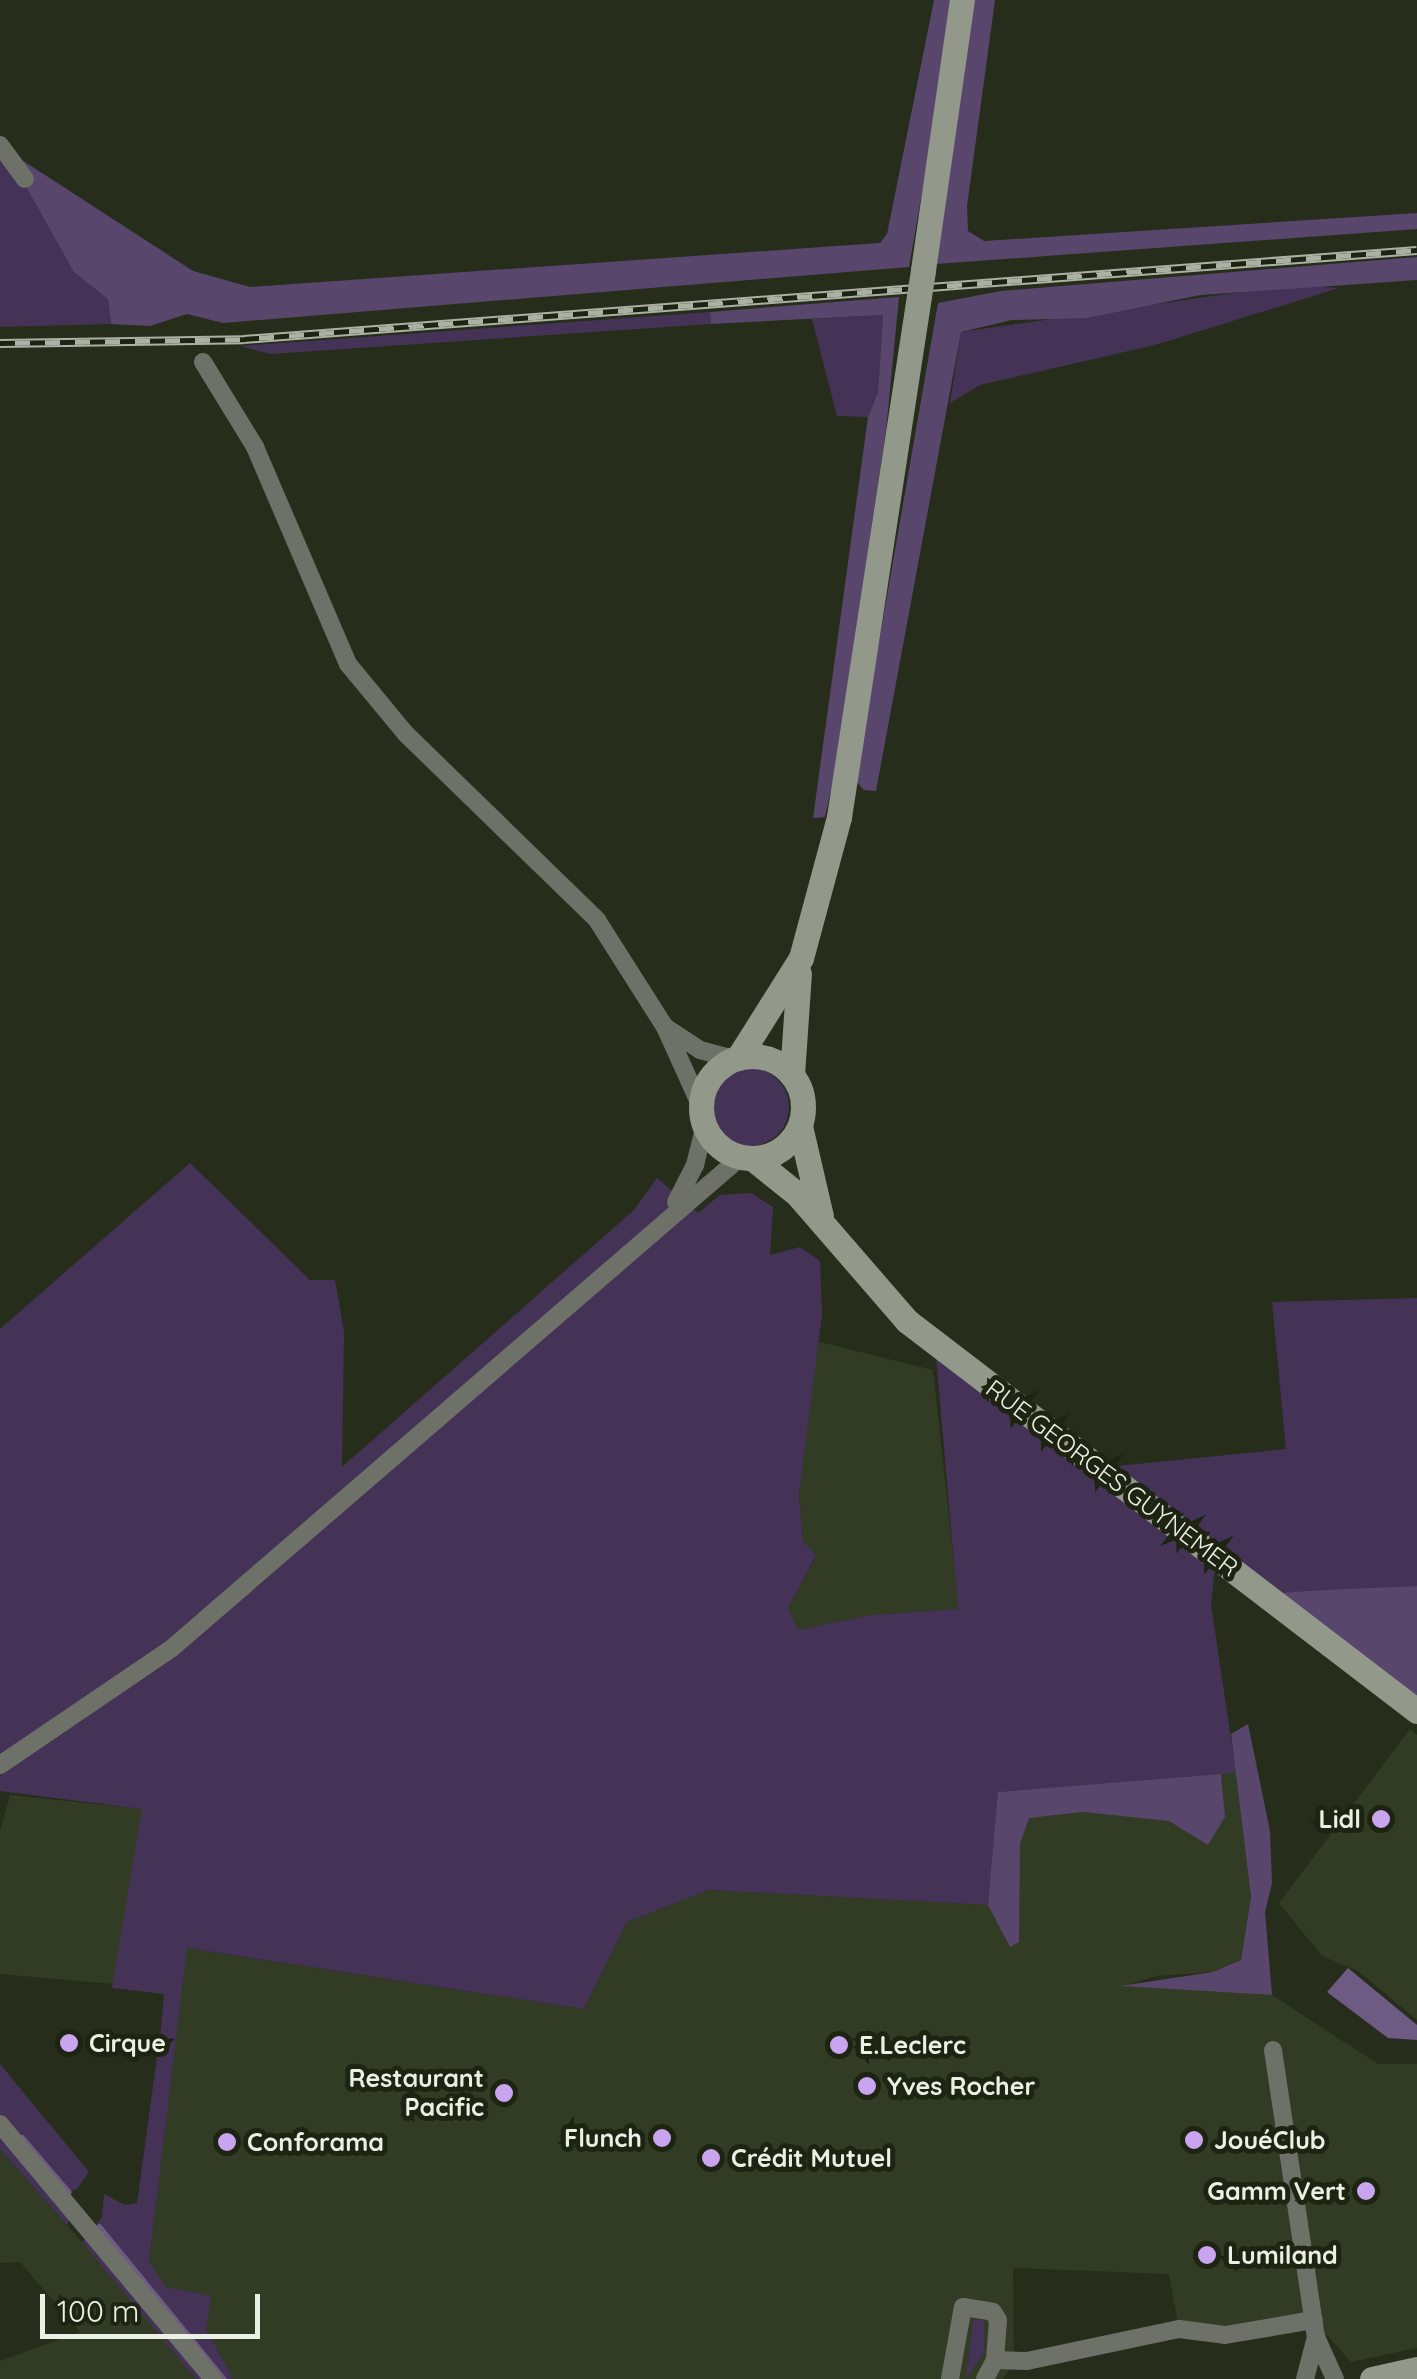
<!DOCTYPE html>
<html>
<head>
<meta charset="utf-8">
<style>
  body { margin:0 }
  #map { position:relative; width:1417px; height:2379px; overflow:hidden; background:#262e1b; font-family:Quicksand,sans-serif }
  div>[style] { position:absolute }
  [style*='--x'] { left:calc(var(--x)*1px); top:calc(var(--y)*1px); width:calc(var(--w)*1px); rotate:calc(var(--a)*1deg) }
  .built>* { inset:0; background:#323b23 }
  .green>* { inset:0; background:#443357 }
  .round { border-radius:50% }
  .forest>* { inset:0; background:#59466d }
  .water>* { inset:0; background:#6e5b83 }
  .stream>* { height:5px; margin:-2.5px; padding:0 2.5px; transform-origin:2.5px; border-radius:2.5px; background:#6e5b83 }
  .street>* { height:18px; margin:-9px; padding:0 9px; transform-origin:9px; border-radius:9px; background:#6d7168 }
  .secondary>* { height:25px; margin:-12.5px; padding:0 12.5px; transform-origin:12.5px; border-radius:12.5px; background:#92998a }
  .secondary>.ring { margin:-12.5px; padding:0; box-sizing:content-box; background:none; border:25px solid #92998a; border-radius:50% }
  .rail>* { height:9px; margin-top:-4.5px; transform-origin:0; background:repeating-linear-gradient(90deg,#1d2412 0 15px,#abb1a3 0 30px); box-sizing:border-box; border-block:2px solid #abb1a3 }
  .secondary-bridge>* { height:25px; margin:-12.5px; padding:0 12.5px; transform-origin:12.5px; border-radius:12.5px; background:#92998a }
  .dots>* { width:28px; height:28px; translate:-50% -50%; box-sizing:border-box; border:5px solid #1d2412; border-radius:50% }
  span { translate:-50% -50%; white-space:nowrap; text-align:center; line-height:1.15; -webkit-text-stroke:10px #1d2412; paint-order:stroke }
  .street-label { font-size:25px; color:#ebf0e4 }
  .poi-label { font-size:25px; color:#ebf0e4; font-weight:700 }
  .right { translate:-100% -50%; text-align:right }
  .left { translate:0 -50%; text-align:left }
  .scale { position:absolute; left:40px; top:2294px; width:220px; height:45px; box-sizing:border-box; border:5px solid #ebf0e4; border-top:0; padding-left:12px; font-size:30px; line-height:35px; white-space:nowrap; color:#ebf0e4; -webkit-text-stroke:8px #1d2412; paint-order:stroke }
</style>
</head>
<body>
<div id="map">
  <div class="built">
    <i style="clip-path:polygon(816px 1341px,933px 1370px,959px 1609px,872px 1615px,798px 1630px,789px 1620px,788px 1608px,816px 1557px,803px 1541px,799px 1495px)"></i>
    <i style="clip-path:polygon(1410px 1729px,1417px 1735px,1417px 2020px,1358px 1971px,1322px 1956px,1279px 1903px)"></i>
    <i style="clip-path:polygon(1236px 1773px,1251px 1897px,1241px 1960px,1213px 1972px,1156px 1976px,1123px 1986px,1272px 1995px,1378px 2064px,1417px 2064px,1417px 2348px,1351px 2362px,1328px 2336px,1316px 2337px,1314px 2321px,1179px 2329px,1169px 2274px,1013px 2268px,1014px 2361px,1003px 2379px,233px 2379px,205px 2329px,210px 2296px,166px 2287px,149px 2262px,186px 1948px,584px 2009px,627px 1922px,709px 1890px,988px 1905px,998px 1792px)"></i>
    <i style="clip-path:polygon(10px 1795px,143px 1809px,114px 1984px,0 1974px,0 1831px)"></i>
    <i style="clip-path:polygon(0 2149px,132px 2299px,196px 2379px,0 2379px,0 2361px,80px 2332px,20px 2262px,0 2263px)"></i>
  </div>
  <div class="green">
    <i style="clip-path:polygon(0 145px,108px 299px,111px 324px,0 327px)"></i>
    <i style="clip-path:polygon(1290px 285px,1339px 288px,1155px 345px,980px 385px,950px 403px,961px 332px)"></i>
    <i style="clip-path:polygon(710px 312px,711px 324px,270px 354px,240px 346px)"></i>
    <i style="clip-path:polygon(883px 315px,878px 392px,868px 417px,837px 416px,812px 319px)"></i>
    <i class="round" style="left:711px;top:1068px;width:78px;height:78px"></i>
    <i style="clip-path:polygon(190px 1163px,310px 1280px,335px 1280px,344px 1332px,342px 1467px,634px 1210px,657px 1178px,698px 1213px,720px 1195px,751px 1193px,773px 1207px,770px 1255px,800px 1247px,820px 1261px,822px 1314px,799px 1495px,803px 1541px,816px 1556px,788px 1608px,798px 1630px,872px 1615px,958px 1609px,936px 1356px,1106px 1473px,1117px 1466px,1286px 1449px,1272px 1302px,1417px 1298px,1417px 1586px,1265px 1594px,1216px 1557px,1211px 1604px,1236px 1773px,999px 1792px,988px 1905px,709px 1890px,627px 1922px,584px 2009px,187px 1948px,149px 2262px,166px 2287px,211px 2296px,206px 2329px,233px 2379px,196px 2379px,82px 2242px,102px 2217px,104px 2194px,125px 2205px,137px 2203px,161px 2028px,164px 1994px,112px 1988px,142px 1809px,0 1791px,0 1329px)"></i>
    <i style="clip-path:polygon(0 2064px,89px 2172px,77px 2189px,65px 2193px,0 2116px)"></i>
    <i style="clip-path:polygon(0 2137px,70px 2218px,67px 2225px,0 2149px)"></i>
    <i style="clip-path:polygon(973px 2319px,984px 2321px,984px 2352px,966px 2379px)"></i>
  </div>
  <div class="forest">
    <i style="clip-path:polygon(934px 0,955px 0,954px 9px,909px 267px,223px 323px,187px 314px,150px 326px,111px 324px,108px 299px,74px 272px,5px 149px,193px 271px,250px 287px,880px 243px,887px 234px)"></i>
    <i style="clip-path:polygon(973px 0,995px 0,967px 206px,968px 231px,984px 241px,1417px 213px,1417px 229px,936px 264px)"></i>
    <i style="clip-path:polygon(1417px 257px,1417px 280px,1200px 295px,1087px 318px,1012px 320px,961px 332px,876px 791px,864px 790px,855px 780px,938px 303px,1001px 291px)"></i>
    <i style="clip-path:polygon(899px 297px,886px 431px,833px 780px,825px 817px,813px 818px,868px 417px,878px 392px,883px 315px,711px 324px,710px 312px)"></i>
    <i style="clip-path:polygon(1417px 1586px,1417px 1711px,1265px 1594px,1324px 1590px)"></i>
    <i style="clip-path:polygon(1248px 1724px,1270px 1831px,1272px 1883px,1265px 1912px,1272px 1995px,1120px 1986px,1213px 1972px,1241px 1960px,1251px 1897px,1231px 1734px)"></i>
    <i style="clip-path:polygon(1221px 1774px,1225px 1817px,1208px 1845px,1169px 1821px,1083px 1812px,1029px 1818px,1020px 1844px,1019px 1942px,1010px 1947px,988px 1905px,998px 1792px)"></i>
  </div>
  <div class="water">
    <i style="clip-path:polygon(1348px 1968px,1417px 2025px,1417px 2040px,1388px 2038px,1327px 1992px)"></i>
  </div>
  <div class="stream">
    <i style="--x:22;--y:2137;--w:72;--a:49.5"></i>
    <i style="--x:99;--y:2226;--w:198;--a:50.8"></i>
  </div>
  <div class="street">
    <i style="--x:0;--y:145;--w:42;--a:53.7"></i>
    <i style="--x:203;--y:362;--w:100;--a:58.5"></i>
    <i style="--x:255;--y:447;--w:236;--a:66.8"></i>
    <i style="--x:348;--y:664;--w:91;--a:50.4"></i>
    <i style="--x:406;--y:734;--w:267;--a:44.2"></i>
    <i style="--x:597;--y:920;--w:127;--a:57.6"></i>
    <i style="--x:665;--y:1027;--w:90;--a:65.7"></i>
    <i style="--x:665;--y:1027;--w:42;--a:33.3"></i>
    <i style="--x:700;--y:1050;--w:35;--a:15"></i>
    <i style="--x:676;--y:1202;--w:42;--a:-62.8"></i>
    <i style="--x:695;--y:1165;--w:41;--a:-76"></i>
    <i style="--x:0;--y:1765;--w:208;--a:-34.2"></i>
    <i style="--x:172;--y:1648;--w:753;--a:-40.8"></i>
    <i style="--x:1273;--y:2050;--w:290;--a:81.5"></i>
    <i style="--x:1316;--y:2337;--w:46;--a:65.7"></i>
    <i style="--x:0;--y:2124;--w:332;--a:50.1"></i>
    <i style="--x:995;--y:2360;--w:32;--a:2"></i>
    <i style="--x:1027;--y:2361;--w:155;--a:-11.9"></i>
    <i style="--x:1179;--y:2329;--w:46;--a:7.4"></i>
    <i style="--x:1225;--y:2335;--w:90;--a:-9.6"></i>
    <i style="--x:950;--y:2379;--w:73;--a:-79.8"></i>
    <i style="--x:963;--y:2307;--w:30;--a:9"></i>
    <i style="--x:993;--y:2312;--w:9;--a:58"></i>
    <i style="--x:998;--y:2320;--w:40;--a:94.3"></i>
    <i style="--x:995;--y:2360;--w:21;--a:118"></i>
    <i style="--x:1305;--y:2379;--w:43;--a:-75.3"></i>
  </div>
  <div class="secondary">
    <i style="--x:923;--y:270;--w:273;--a:-81.8"></i>
    <i class="ring" style="left:701px;top:1056px;width:77px;height:77px"></i>
    <i style="--x:738;--y:1058;--w:118;--a:-57.8"></i>
    <i style="--x:801;--y:958;--w:146;--a:-74.9"></i>
    <i style="--x:839;--y:817;--w:527;--a:-81.27"></i>
    <i style="--x:792;--y:1075;--w:102;--a:-86.1"></i>
    <i style="--x:800;--y:1126;--w:92;--a:76.9"></i>
    <i style="--x:752;--y:1158;--w:58;--a:38.7"></i>
    <i style="--x:797;--y:1194;--w:168;--a:49.1"></i>
    <i style="--x:907;--y:1321;--w:642;--a:37.41"></i>
    <i style="--x:1372;--y:2379;--w:46;--a:-12.5"></i>
  </div>
  <div class="rail">
    <i style="--x:0;--y:343;--w:244;--a:-0.9"></i>
    <i style="--x:244;--y:339;--w:1176;--a:-4.34"></i>
  </div>
  <div class="secondary-bridge">
    <i style="--x:919;--y:296;--w:26;--a:-81"></i>
  </div>
  <div class="dots">
    <i style="left:1381px;top:1819px;background:#c8a5ee"></i>
    <i style="left:69px;top:2043px;background:#c8a5ee"></i>
    <i style="left:839px;top:2045px;background:#c8a5ee"></i>
    <i style="left:867px;top:2086px;background:#c8a5ee"></i>
    <i style="left:504px;top:2093px;background:#c8a5ee"></i>
    <i style="left:662px;top:2138px;background:#c8a5ee"></i>
    <i style="left:1194px;top:2140px;background:#c8a5ee"></i>
    <i style="left:227px;top:2142px;background:#c8a5ee"></i>
    <i style="left:711px;top:2158px;background:#c8a5ee"></i>
    <i style="left:1366px;top:2191px;background:#c8a5ee"></i>
    <i style="left:1207px;top:2255px;background:#c8a5ee"></i>
  </div>
  <div class="street-label">
    <span style="left:1112px;top:1478px;rotate:37deg">RUE GEORGES GUYNEMER</span>
  </div>
  <div class="poi-label">
    <span class="right" style="left:1361px;top:1819px">Lidl</span>
    <span class="left" style="left:89px;top:2043px">Cirque</span>
    <span class="left" style="left:859px;top:2045px">E.Leclerc</span>
    <span class="right" style="left:484px;top:2093px">Restaurant<br>Pacific</span>
    <span class="left" style="left:887px;top:2086px">Yves Rocher</span>
    <span class="right" style="left:642px;top:2138px">Flunch</span>
    <span class="left" style="left:1214px;top:2140px">JouéClub</span>
    <span class="left" style="left:247px;top:2142px">Conforama</span>
    <span class="left" style="left:731px;top:2158px">Crédit Mutuel</span>
    <span class="right" style="left:1346px;top:2191px">Gamm Vert</span>
    <span class="left" style="left:1227px;top:2255px">Lumiland</span>
  </div>
  <div class="scale">100 m</div>
</div>
</body>
</html>
